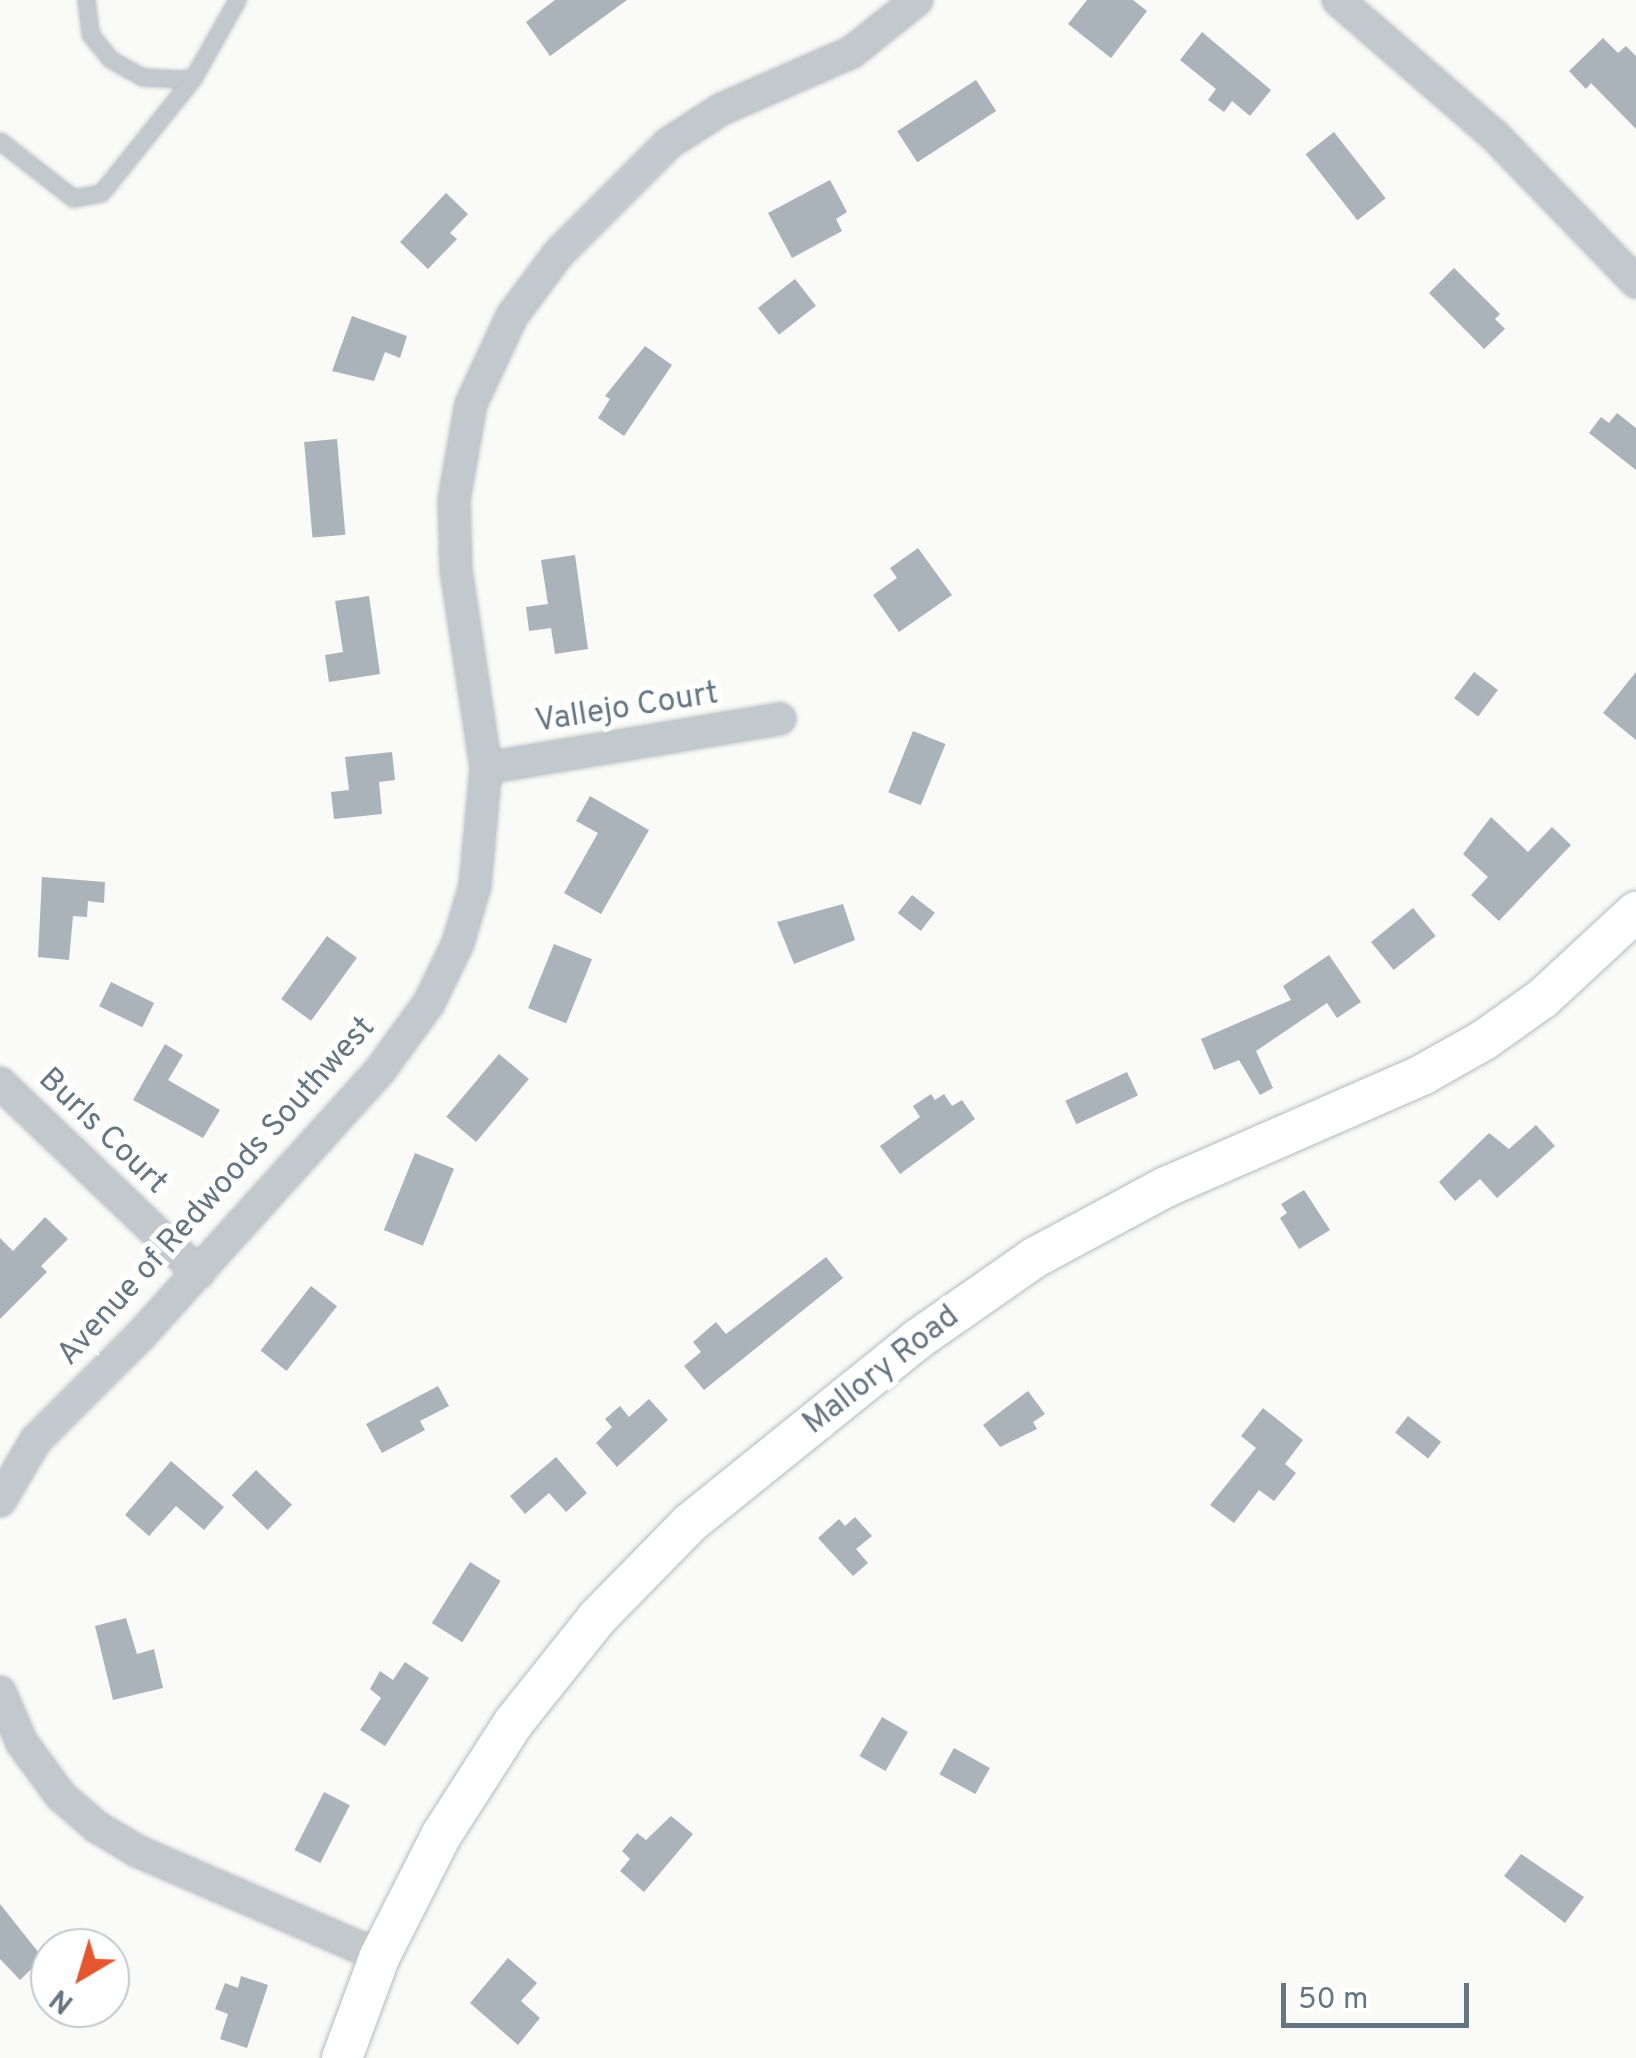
<!DOCTYPE html>
<html>
<head>
<meta charset="utf-8">
<style>
  body { margin:0 }
  #map { position:relative; width:1636px; height:2058px; overflow:hidden; background:#fafaf8; font-family:Overpass,sans-serif }
  div>[style] { position:absolute }
  [style*='--x'] { left:calc(var(--x)*1px); top:calc(var(--y)*1px); width:calc(var(--w)*1px); rotate:calc(var(--a)*1deg) }
  .building>* { inset:0; background:#aab3b9; transform-origin:0 0 }
  .roads { filter:drop-shadow(0 0 2px #b3babf) drop-shadow(0 0 2px #b3babf) }
  .lane>* { height:15px; margin:-7.5px; padding:0 7.5px; transform-origin:7.5px; border-radius:7.5px; background:#c3c8cc }
  .street>* { height:30px; margin:-15px; padding:0 15px; transform-origin:15px; border-radius:15px; background:#c3c8cc }
  .secondary>* { height:40px; margin:-20px; padding:0 20px; transform-origin:20px; border-radius:20px; background:#fff }
  span { translate:-50% -50%; white-space:nowrap; text-align:center; line-height:1.15; -webkit-text-stroke:10px #fff; paint-order:stroke }
  .street-label { font-size:32px; color:#657683 }
  .north { position:absolute; left:30px; top:1928px; width:100px; height:100px; box-sizing:border-box; background:#fff; border:2px solid #c1c8cd; border-radius:50%; rotate:218deg; font-size:28px; font-weight:700; line-height:40px; text-align:center; color:#657683 }
  .north::after { content:''; display:block; margin:auto; width:35px; height:45px; background:#e4572e; clip-path:polygon(50% 0,100% 100%,50% 72%,0 100%) }
  .scale { position:absolute; left:1281px; top:1983px; width:188px; height:45px; box-sizing:border-box; border:5px solid #657683; border-top:0; padding-left:12px; font-size:30px; line-height:35px; white-space:nowrap; color:#657683; -webkit-text-stroke:8px #fff; paint-order:stroke }
</style>
</head>
<body>
<div id="map">
  <div class="building">
    <i style="clip-path:polygon(555px 0,627px 0,550px 56px,526px 22px)"></i>
    <i style="clip-path:polygon(1087px 0,1133px 0,1147px 11px,1111px 58px,1068px 24px)"></i>
    <i style="clip-path:polygon(1202px 32px,1271px 90px,1250px 116px,1232px 101px,1224px 112px,1208px 100px,1216px 89px,1180px 60px)"></i>
    <i style="clip-path:polygon(1603px 38px,1618px 53px,1626px 46px,1636px 56px,1636px 129px,1591px 83px,1586px 89px,1569px 71px)"></i>
    <i style="left:976px;top:80px;width:37px;height:94px;rotate:57deg"></i>
    <i style="left:1334px;top:132px;width:84px;height:36px;rotate:52deg"></i>
    <i style="clip-path:polygon(830px 180px,847px 212px,836px 219px,842px 231px,792px 258px,768px 213px)"></i>
    <i style="clip-path:polygon(446px 193px,468px 214px,450px 233px,457px 239px,428px 269px,400px 242px)"></i>
    <i style="clip-path:polygon(1454px 268px,1500px 314px,1495px 319px,1505px 329px,1484px 349px,1429px 293px)"></i>
    <i style="left:795px;top:279px;width:34px;height:47px;rotate:52deg"></i>
    <i style="clip-path:polygon(352px 316px,407px 336px,400px 358px,385px 352px,374px 381px,332px 371px)"></i>
    <i style="clip-path:polygon(645px 346px,672px 365px,624px 436px,598px 418px,610px 399px,605px 396px)"></i>
    <i style="clip-path:polygon(1617px 413px,1636px 428px,1636px 470px,1589px 433px,1601px 417px,1609px 423px)"></i>
    <i style="left:337px;top:439px;width:96px;height:33px;rotate:85deg"></i>
    <i style="clip-path:polygon(918px 548px,952px 595px,899px 632px,873px 595px,897px 578px,890px 568px)"></i>
    <i style="clip-path:polygon(575px 555px,588px 649px,555px 654px,551px 628px,529px 631px,526px 607px,548px 604px,541px 560px)"></i>
    <i style="clip-path:polygon(369px 596px,380px 674px,329px 682px,325px 655px,343px 652px,335px 601px)"></i>
    <i style="left:1474px;top:672px;width:30px;height:33px;rotate:37deg"></i>
    <i style="clip-path:polygon(1636px 672px,1636px 740px,1603px 713px)"></i>
    <i style="left:913px;top:731px;width:35px;height:66px;rotate:22deg"></i>
    <i style="clip-path:polygon(392px 752px,395px 780px,379px 782px,382px 814px,334px 819px,331px 792px,349px 790px,345px 757px)"></i>
    <i style="clip-path:polygon(590px 796px,649px 830px,601px 914px,564px 893px,598px 833px,576px 821px)"></i>
    <i style="clip-path:polygon(1491px 817px,1528px 852px,1552px 827px,1571px 845px,1499px 921px,1471px 895px,1488px 877px,1463px 854px)"></i>
    <i style="clip-path:polygon(42px 877px,105px 882px,104px 903px,88px 901px,87px 917px,73px 916px,69px 960px,38px 957px)"></i>
    <i style="left:912px;top:895px;width:29px;height:23px;rotate:38deg"></i>
    <i style="clip-path:polygon(843px 904px,855px 940px,794px 964px,777px 922px)"></i>
    <i style="left:1413px;top:908px;width:36px;height:54px;rotate:51deg"></i>
    <i style="left:327px;top:936px;width:37px;height:78px;rotate:36deg"></i>
    <i style="left:554px;top:944px;width:41px;height:69px;rotate:22deg"></i>
    <i style="clip-path:polygon(1329px 955px,1361px 1002px,1337px 1018px,1327px 1003px,1256px 1051px,1273px 1088px,1260px 1095px,1239px 1060px,1214px 1070px,1201px 1039px,1291px 1000px,1283px 986px)"></i>
    <i style="left:111px;top:982px;width:48px;height:27px;rotate:26deg"></i>
    <i style="clip-path:polygon(165px 1044px,183px 1055px,168px 1080px,220px 1110px,203px 1138px,133px 1100px)"></i>
    <i style="left:499px;top:1054px;width:39px;height:82px;rotate:40deg"></i>
    <i style="left:1127px;top:1072px;width:26px;height:68px;rotate:65deg"></i>
    <i style="clip-path:polygon(931px 1094px,935px 1100px,944px 1094px,952px 1106px,962px 1100px,975px 1119px,900px 1174px,880px 1146px,920px 1117px,913px 1106px)"></i>
    <i style="clip-path:polygon(1536px 1125px,1555px 1146px,1497px 1198px,1480px 1179px,1455px 1201px,1439px 1182px,1489px 1133px,1509px 1149px)"></i>
    <i style="left:415px;top:1153px;width:42px;height:83px;rotate:22deg"></i>
    <i style="clip-path:polygon(1304px 1190px,1330px 1230px,1299px 1249px,1280px 1218px,1287px 1213px,1281px 1204px)"></i>
    <i style="clip-path:polygon(45px 1217px,68px 1239px,41px 1266px,47px 1272px,0 1319px,0 1238px,13px 1251px)"></i>
    <i style="clip-path:polygon(826px 1257px,843px 1278px,704px 1390px,684px 1366px,701px 1352px,693px 1342px,716px 1322px,726px 1334px)"></i>
    <i style="left:311px;top:1286px;width:33px;height:82px;rotate:38deg"></i>
    <i style="clip-path:polygon(438px 1386px,449px 1406px,420px 1421px,425px 1430px,382px 1453px,366px 1424px)"></i>
    <i style="clip-path:polygon(1028px 1391px,1045px 1414px,1033px 1422px,1037px 1429px,1000px 1447px,983px 1425px)"></i>
    <i style="clip-path:polygon(649px 1399px,668px 1420px,617px 1467px,596px 1443px,612px 1427px,605px 1419px,620px 1406px,629px 1417px)"></i>
    <i style="clip-path:polygon(1263px 1408px,1303px 1440px,1285px 1464px,1296px 1473px,1274px 1501px,1259px 1490px,1234px 1523px,1210px 1505px,1256px 1448px,1241px 1436px)"></i>
    <i style="left:1408px;top:1416px;width:42px;height:21px;rotate:38deg"></i>
    <i style="clip-path:polygon(556px 1457px,587px 1493px,566px 1512px,549px 1493px,525px 1514px,510px 1496px)"></i>
    <i style="clip-path:polygon(171px 1461px,224px 1507px,204px 1530px,176px 1506px,149px 1536px,125px 1515px)"></i>
    <i style="left:256px;top:1470px;width:50px;height:35px;rotate:44deg"></i>
    <i style="clip-path:polygon(855px 1517px,872px 1536px,856px 1549px,868px 1563px,853px 1576px,818px 1538px,839px 1519px,845px 1526px)"></i>
    <i style="left:470px;top:1562px;width:36px;height:72px;rotate:32deg"></i>
    <i style="clip-path:polygon(126px 1618px,137px 1654px,154px 1649px,163px 1688px,113px 1700px,95px 1626px)"></i>
    <i style="clip-path:polygon(405px 1662px,429px 1678px,385px 1746px,360px 1730px,381px 1698px,370px 1689px,380px 1671px,393px 1680px)"></i>
    <i style="left:882px;top:1717px;width:30px;height:45px;rotate:30deg"></i>
    <i style="left:954px;top:1748px;width:41px;height:30px;rotate:29deg"></i>
    <i style="left:324px;top:1792px;width:29px;height:65px;rotate:27deg"></i>
    <i style="clip-path:polygon(671px 1816px,693px 1834px,644px 1892px,620px 1871px,630px 1859px,622px 1851px,637px 1833px,646px 1840px)"></i>
    <i style="clip-path:polygon(1521px 1854px,1584px 1897px,1565px 1923px,1504px 1876px)"></i>
    <i style="clip-path:polygon(0 1904px,43px 1958px,20px 1980px,0 1959px)"></i>
    <i style="clip-path:polygon(508px 1958px,537px 1983px,521px 2001px,540px 2018px,518px 2045px,470px 2003px)"></i>
    <i style="clip-path:polygon(241px 1976px,268px 1985px,247px 2048px,220px 2039px,228px 2014px,215px 2009px,225px 1983px,238px 1988px)"></i>
  </div>
  <div class="roads">
    <div class="lane">
      <i style="--x:86;--y:0;--w:34;--a:83"></i>
      <i style="--x:90;--y:34;--w:32;--a:51"></i>
      <i style="--x:110;--y:59;--w:37;--a:29"></i>
      <i style="--x:142;--y:77;--w:36;--a:3"></i>
      <i style="--x:178;--y:79;--w:15;--a:-4"></i>
      <i style="--x:193;--y:78;--w:90;--a:-60.6"></i>
      <i style="--x:0;--y:141;--w:93;--a:38"></i>
      <i style="--x:73;--y:198;--w:28;--a:-10"></i>
      <i style="--x:101;--y:193;--w:147;--a:-51.3"></i>
    </div>
    <div class="street">
      <i style="--x:1338;--y:0;--w:209;--a:40.9"></i>
      <i style="--x:1496;--y:137;--w:202;--a:46"></i>
      <i style="--x:486;--y:768;--w:298;--a:-9.5"></i>
      <i style="--x:0;--y:1083;--w:275;--a:43.7"></i>
      <i style="--x:0;--y:1501;--w:71;--a:-59.5"></i>
      <i style="--x:36;--y:1440;--w:148;--a:-45"></i>
      <i style="--x:141;--y:1335;--w:358;--a:-47.9"></i>
      <i style="--x:381;--y:1069;--w:82;--a:-54"></i>
      <i style="--x:429;--y:1003;--w:67;--a:-64.2"></i>
      <i style="--x:458;--y:943;--w:59;--a:-73.4"></i>
      <i style="--x:475;--y:886;--w:119;--a:-84.7"></i>
      <i style="--x:486;--y:768;--w:200;--a:-98.6"></i>
      <i style="--x:456;--y:570;--w:70;--a:-91.6"></i>
      <i style="--x:454;--y:500;--w:97;--a:-80"></i>
      <i style="--x:471;--y:404;--w:97;--a:-65"></i>
      <i style="--x:512;--y:316;--w:77;--a:-53.4"></i>
      <i style="--x:558;--y:254;--w:157;--a:-45"></i>
      <i style="--x:669;--y:143;--w:63;--a:-32.7"></i>
      <i style="--x:722;--y:109;--w:142;--a:-23.7"></i>
      <i style="--x:852;--y:52;--w:83;--a:-38.7"></i>
      <i style="--x:0;--y:1692;--w:56;--a:66.7"></i>
      <i style="--x:22;--y:1743;--w:66;--a:53.7"></i>
      <i style="--x:61;--y:1796;--w:48;--a:40.7"></i>
      <i style="--x:97;--y:1827;--w:47;--a:31"></i>
      <i style="--x:137;--y:1851;--w:265;--a:23.4"></i>
    </div>
    <div class="secondary">
      <i style="--x:342;--y:2058;--w:109;--a:-69.6"></i>
      <i style="--x:380;--y:1956;--w:137;--a:-63.1"></i>
      <i style="--x:442;--y:1834;--w:133;--a:-57.3"></i>
      <i style="--x:514;--y:1722;--w:133;--a:-51.4"></i>
      <i style="--x:597;--y:1618;--w:133;--a:-45.6"></i>
      <i style="--x:690;--y:1523;--w:293;--a:-38.9"></i>
      <i style="--x:918;--y:1339;--w:141;--a:-34.9"></i>
      <i style="--x:1034;--y:1258;--w:150;--a:-28.3"></i>
      <i style="--x:1166;--y:1187;--w:279;--a:-23.6"></i>
      <i style="--x:1422;--y:1075;--w:71;--a:-29.4"></i>
      <i style="--x:1484;--y:1040;--w:72;--a:-35.4"></i>
      <i style="--x:1543;--y:998;--w:127;--a:-42.8"></i>
    </div>
  </div>
  <div class="street-label">
    <span style="left:627px;top:709px;rotate:-9deg">Vallejo Court</span>
    <span style="left:102px;top:1132px;rotate:44deg">Burls Court</span>
    <span style="left:217px;top:1192px;rotate:-48deg">Avenue of Redwoods Southwest</span>
    <span style="left:882px;top:1371px;rotate:-38deg">Mallory Road</span>
  </div>
  <div class="north">N</div>
  <div class="scale">50 m</div>
</div>
</body>
</html>
